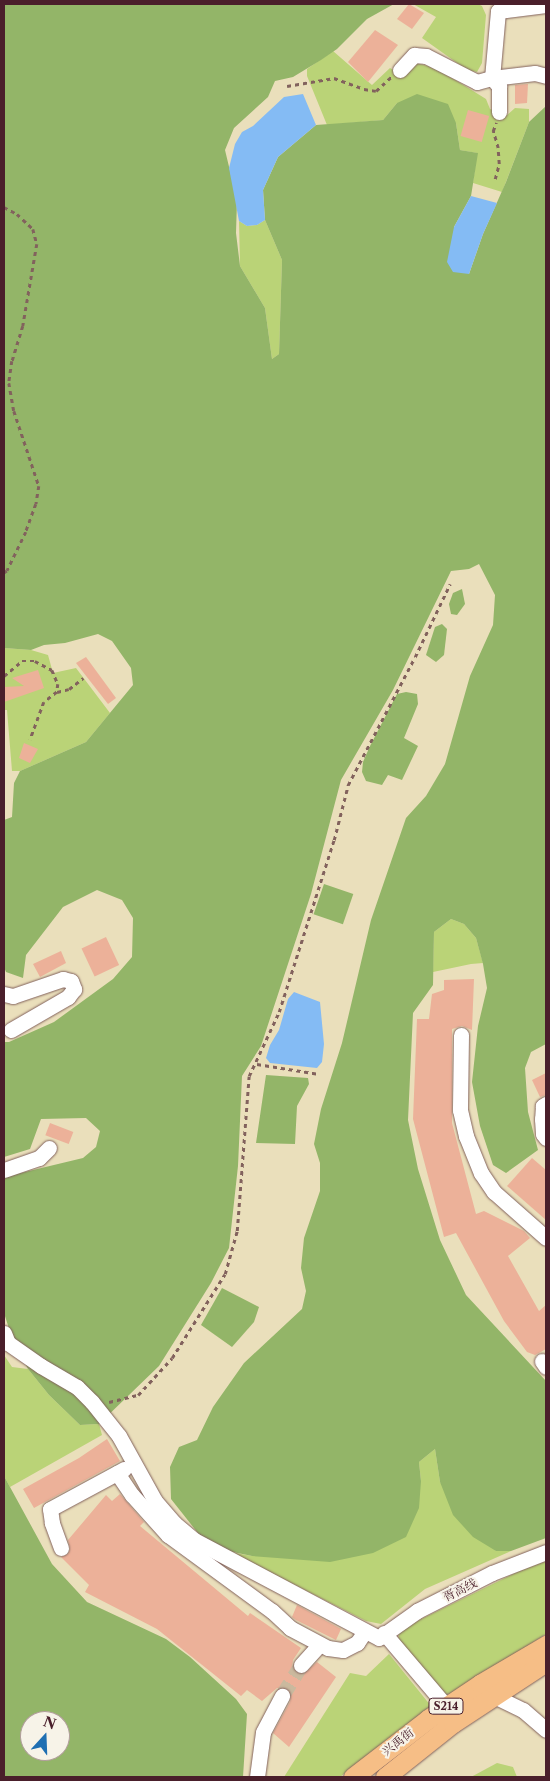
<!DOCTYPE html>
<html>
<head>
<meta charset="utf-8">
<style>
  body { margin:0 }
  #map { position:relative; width:550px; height:1781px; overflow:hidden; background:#eadfbb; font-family:"Libre Caslon Text","Noto Serif SC",serif }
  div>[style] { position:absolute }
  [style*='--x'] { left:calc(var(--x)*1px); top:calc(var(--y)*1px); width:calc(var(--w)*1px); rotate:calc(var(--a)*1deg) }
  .green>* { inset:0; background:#bad377 }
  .forest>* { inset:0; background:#93b568; transform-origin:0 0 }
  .water>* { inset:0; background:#84bbf4 }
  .building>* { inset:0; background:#ecb199; transform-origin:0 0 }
  .minor-tunnel>* { height:15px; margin-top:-7.5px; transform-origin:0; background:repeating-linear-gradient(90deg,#cab99e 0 15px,transparent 0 23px) }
  .path>* { height:2.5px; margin-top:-1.25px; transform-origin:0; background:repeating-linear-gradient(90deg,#82625d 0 4px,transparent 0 8px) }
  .roads { filter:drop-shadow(0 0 1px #82625d) drop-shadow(0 0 1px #82625d) }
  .minor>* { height:15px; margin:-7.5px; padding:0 7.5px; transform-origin:7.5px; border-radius:7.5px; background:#fff }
  .major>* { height:19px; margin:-9.5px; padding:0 9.5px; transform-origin:9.5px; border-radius:9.5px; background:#f6be86 }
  span { translate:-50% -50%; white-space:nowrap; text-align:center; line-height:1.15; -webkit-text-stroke:4px #f7f3e8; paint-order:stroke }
  .shield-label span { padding:1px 4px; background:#f7f3e8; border:1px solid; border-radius:4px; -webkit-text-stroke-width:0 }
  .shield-label { font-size:11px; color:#4a1f2b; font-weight:700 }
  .street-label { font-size:12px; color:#4a1f2b }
  .frame { position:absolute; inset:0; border:5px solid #4a1f2b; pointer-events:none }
  .north { position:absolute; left:20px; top:1711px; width:50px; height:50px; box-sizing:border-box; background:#f7f3e8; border:1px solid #b29e9c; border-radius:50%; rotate:20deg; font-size:14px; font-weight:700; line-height:20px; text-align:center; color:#4a1f2b }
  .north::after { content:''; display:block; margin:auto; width:18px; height:22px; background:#1f6fb2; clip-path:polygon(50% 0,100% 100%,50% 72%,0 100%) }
</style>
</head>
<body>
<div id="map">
  <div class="green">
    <i style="clip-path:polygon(413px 4px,478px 4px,482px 6px,486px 15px,482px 63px,477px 72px,467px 70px,422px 38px,436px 17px)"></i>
    <i style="clip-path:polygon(333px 51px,372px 85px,390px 68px,402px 75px,416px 63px,436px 68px,486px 99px,490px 109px,507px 115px,515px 108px,529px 109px,529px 122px,502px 192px,473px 183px,477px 153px,460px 150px,456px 123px,397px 103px,383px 120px,327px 125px,307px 76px,307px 69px)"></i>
    <i style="clip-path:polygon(265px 220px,282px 260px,279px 354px,272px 359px,265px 308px,240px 266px,239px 221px,247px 226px,257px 225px)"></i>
    <i style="clip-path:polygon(4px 648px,31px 650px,48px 655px,53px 673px,76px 668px,110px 713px,86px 742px,20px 771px,12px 771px,7px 710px,4px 710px)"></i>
    <i style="clip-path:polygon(451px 919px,464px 924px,476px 938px,483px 963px,471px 964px,433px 972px,434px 932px)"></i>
    <i style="clip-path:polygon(4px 1355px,12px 1367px,28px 1369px,49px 1395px,80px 1425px,99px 1424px,102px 1435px,10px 1487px,4px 1476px)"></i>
    <i style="clip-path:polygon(435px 1449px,440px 1482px,496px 1551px,511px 1551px,425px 1589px,381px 1624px,366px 1621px,230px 1552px,252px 1556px,421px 1481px,419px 1462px)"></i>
    <i style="clip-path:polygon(546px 1561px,546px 1634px,453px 1695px,445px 1694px,398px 1641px,399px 1633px,407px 1626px,517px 1572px)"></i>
    <i style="clip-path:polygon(389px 1654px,431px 1706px,340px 1777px,284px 1777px,350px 1673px,366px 1676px)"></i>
    <i style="clip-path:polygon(497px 1763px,513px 1767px,517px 1777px,471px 1777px)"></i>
  </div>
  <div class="forest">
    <i style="clip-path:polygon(4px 4px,394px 4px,367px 19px,337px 49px,321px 60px,293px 77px,275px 81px,268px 97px,234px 128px,225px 150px,237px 200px,236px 233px,240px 266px,265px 308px,272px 359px,279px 354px,282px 260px,265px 220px,263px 190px,278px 157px,316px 125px,383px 120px,397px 103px,417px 94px,448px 104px,456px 123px,460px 150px,478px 153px,471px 196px,454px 227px,469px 274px,483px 234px,506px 182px,529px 122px,546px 106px,546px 1044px,531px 1052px,525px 1068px,528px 1112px,538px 1150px,506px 1173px,493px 1165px,480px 1126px,472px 1082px,478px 1026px,487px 988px,483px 964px,476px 938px,464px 924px,451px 919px,434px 932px,433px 985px,413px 1013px,408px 1120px,418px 1169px,440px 1240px,466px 1295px,546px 1381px,546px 1538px,511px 1551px,496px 1551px,473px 1537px,453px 1515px,440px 1482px,435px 1449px,419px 1462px,421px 1481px,419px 1508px,406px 1537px,373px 1553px,330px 1562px,252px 1556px,209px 1547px,171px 1499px,170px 1467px,179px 1447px,197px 1440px,213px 1407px,244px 1363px,302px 1309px,306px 1291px,301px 1268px,304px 1238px,320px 1191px,320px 1163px,314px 1144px,321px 1109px,342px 1043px,371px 920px,406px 818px,426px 796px,445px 764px,470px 676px,493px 625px,495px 595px,479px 564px,469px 569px,451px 571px,393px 690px,341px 780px,311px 894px,261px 1046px,242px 1076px,238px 1166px,229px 1248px,211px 1283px,159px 1366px,99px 1424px,80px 1425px,49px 1395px,28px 1369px,14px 1344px,4px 1313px,4px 1177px,83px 1158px,96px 1147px,100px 1131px,86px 1118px,41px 1119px,30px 1149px,4px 1157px,4px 1042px,9px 1042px,54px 1022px,113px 979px,132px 957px,133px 918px,122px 900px,97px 890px,63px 907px,26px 955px,23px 978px,6px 972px,4px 967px,4px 820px,12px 817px,14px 783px,20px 771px,86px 742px,133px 685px,131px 668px,112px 641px,98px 634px,65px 643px,44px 645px,31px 650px,4px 648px)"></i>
    <i style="clip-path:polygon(462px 589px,465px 604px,457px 615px,451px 614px,449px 604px,453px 593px)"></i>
    <i style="clip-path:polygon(442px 624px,447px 629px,444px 655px,436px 662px,426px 655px,435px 627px)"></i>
    <i style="clip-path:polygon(406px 692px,417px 694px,418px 704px,404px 738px,418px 746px,402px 780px,388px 775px,382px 785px,366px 781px,362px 772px,363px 762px,370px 746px,397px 694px)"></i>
    <i style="left:324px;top:884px;width:31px;height:32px;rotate:19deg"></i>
    <i style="clip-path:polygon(266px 1075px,308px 1078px,309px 1084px,297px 1106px,295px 1144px,256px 1143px)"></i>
    <i style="clip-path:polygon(222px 1288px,259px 1307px,254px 1322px,232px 1347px,201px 1325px)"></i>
    <i style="clip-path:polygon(evenodd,4px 1476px,52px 1564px,87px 1602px,166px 1639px,190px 1657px,236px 1699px,247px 1714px,243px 1777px,4px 1777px,4px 1476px,30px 1721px,60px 1721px,60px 1751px,30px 1751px,30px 1721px)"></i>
  </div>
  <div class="water">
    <i style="clip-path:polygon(303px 94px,316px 125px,278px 157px,263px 190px,265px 220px,257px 225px,247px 226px,239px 221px,229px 168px,235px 144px,242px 132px,253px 126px,284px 97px)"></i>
    <i style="clip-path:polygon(471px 196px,497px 203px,483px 234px,469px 274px,453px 272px,447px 262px,454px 227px)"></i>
    <i style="clip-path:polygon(294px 992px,320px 1002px,324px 1044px,322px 1062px,317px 1068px,270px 1063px,266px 1058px,270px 1045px,279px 1030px,288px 999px)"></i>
  </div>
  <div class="building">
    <i style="clip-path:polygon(409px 4px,424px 13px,412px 29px,397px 19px)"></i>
    <i style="clip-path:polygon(375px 30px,398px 45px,368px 82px,348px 62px)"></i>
    <i style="clip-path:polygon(528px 84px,527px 103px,515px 104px,515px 85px)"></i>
    <i style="left:468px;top:110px;width:22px;height:27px;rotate:16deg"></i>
    <i style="clip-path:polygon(86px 657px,116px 698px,108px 704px,76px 663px)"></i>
    <i style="clip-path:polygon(38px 670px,44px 688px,4px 702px,4px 687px,24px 686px,12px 678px)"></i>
    <i style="clip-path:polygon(24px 743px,38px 749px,30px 763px,19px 758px)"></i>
    <i style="left:106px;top:937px;width:31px;height:27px;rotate:65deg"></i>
    <i style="clip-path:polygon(61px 951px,66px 963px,40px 977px,33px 964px)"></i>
    <i style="clip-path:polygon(474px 979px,472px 1030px,462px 1026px,452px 1029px,452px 1123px,476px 1214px,484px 1211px,524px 1231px,530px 1238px,508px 1256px,539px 1311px,546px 1305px,546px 1349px,535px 1355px,527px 1352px,504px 1321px,456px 1233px,444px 1237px,413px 1119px,417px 1019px,429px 1019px,432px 994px,444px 990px,444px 980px)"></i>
    <i style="clip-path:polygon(546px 1073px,546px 1095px,540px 1097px,532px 1080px)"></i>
    <i style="left:50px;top:1123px;width:25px;height:13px;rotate:21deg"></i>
    <i style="clip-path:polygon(532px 1158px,546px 1170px,546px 1220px,507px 1186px)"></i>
    <i style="clip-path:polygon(107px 1439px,120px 1461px,34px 1508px,23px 1489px,79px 1458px)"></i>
    <i style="clip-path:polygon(120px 1494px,144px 1522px,140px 1526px,248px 1616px,250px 1613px,301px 1648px,293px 1660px,292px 1667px,295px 1672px,304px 1674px,317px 1662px,336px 1677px,289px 1747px,273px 1733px,290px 1702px,291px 1695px,287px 1688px,277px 1688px,262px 1701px,247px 1690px,241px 1696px,157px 1629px,85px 1592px,89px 1585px,61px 1557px,68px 1554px,70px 1549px,68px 1540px,106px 1495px,112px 1501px)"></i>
    <i style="clip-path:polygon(297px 1605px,341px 1629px,336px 1640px,296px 1620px,292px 1617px)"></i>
  </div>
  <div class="minor-tunnel">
    <i style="--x:282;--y:1696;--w:36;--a:-58"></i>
  </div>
  <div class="path">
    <i style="--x:287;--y:86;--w:48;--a:-9.7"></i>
    <i style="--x:334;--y:78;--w:32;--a:20"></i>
    <i style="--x:364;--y:89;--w:12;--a:9"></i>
    <i style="--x:376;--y:91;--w:21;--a:-43"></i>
    <i style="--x:495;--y:179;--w:16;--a:-75"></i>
    <i style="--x:499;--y:164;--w:16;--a:-94"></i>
    <i style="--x:498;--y:148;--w:18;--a:-106"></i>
    <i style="--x:493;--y:131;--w:9;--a:-69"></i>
    <i style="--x:4;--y:207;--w:15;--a:28"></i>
    <i style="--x:17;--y:214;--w:22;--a:43"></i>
    <i style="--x:33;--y:229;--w:16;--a:75"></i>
    <i style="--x:37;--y:244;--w:83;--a:99.7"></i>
    <i style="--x:23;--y:326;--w:37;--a:107"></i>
    <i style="--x:12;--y:361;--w:22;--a:98"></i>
    <i style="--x:9;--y:383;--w:28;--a:80"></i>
    <i style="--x:14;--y:411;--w:79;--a:71.6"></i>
    <i style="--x:39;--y:486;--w:18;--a:99"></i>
    <i style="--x:36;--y:504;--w:30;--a:110"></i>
    <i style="--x:26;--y:532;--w:43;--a:116"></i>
    <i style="--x:7;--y:571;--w:4;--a:146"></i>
    <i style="--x:4;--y:676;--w:23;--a:-40"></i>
    <i style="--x:22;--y:661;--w:13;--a:0"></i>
    <i style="--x:35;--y:661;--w:19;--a:28"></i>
    <i style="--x:52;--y:670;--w:15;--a:67"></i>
    <i style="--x:58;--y:684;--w:8;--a:97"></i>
    <i style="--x:57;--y:692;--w:16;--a:142"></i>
    <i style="--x:44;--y:702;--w:40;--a:110.2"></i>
    <i style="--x:57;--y:692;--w:12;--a:-14"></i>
    <i style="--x:69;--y:689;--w:18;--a:-38"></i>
    <i style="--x:257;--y:1064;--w:63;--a:9.2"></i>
    <i style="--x:109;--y:1402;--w:30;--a:-14"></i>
    <i style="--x:138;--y:1395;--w:50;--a:-47.4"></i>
    <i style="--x:172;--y:1358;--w:99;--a:-57.8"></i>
    <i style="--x:225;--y:1274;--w:45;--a:-74.4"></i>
    <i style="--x:237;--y:1231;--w:155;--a:-85.6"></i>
    <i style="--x:249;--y:1076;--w:71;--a:-64.9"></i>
    <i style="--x:279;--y:1012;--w:181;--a:-72.3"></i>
    <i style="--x:334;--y:840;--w:57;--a:-75.7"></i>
    <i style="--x:348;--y:785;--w:144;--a:-62.4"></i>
    <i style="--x:415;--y:657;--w:81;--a:-64.4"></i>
  </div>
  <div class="roads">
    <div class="minor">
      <i style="--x:498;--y:11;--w:67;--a:95.1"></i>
      <i style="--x:492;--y:78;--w:11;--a:49"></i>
      <i style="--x:499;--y:86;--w:26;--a:90"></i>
      <i style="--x:498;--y:11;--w:48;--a:-7.1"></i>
      <i style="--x:400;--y:70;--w:21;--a:-47"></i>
      <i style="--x:414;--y:55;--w:12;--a:5"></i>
      <i style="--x:426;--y:56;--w:57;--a:27"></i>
      <i style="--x:477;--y:82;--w:16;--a:-15"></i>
      <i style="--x:492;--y:78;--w:43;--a:-6.6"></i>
      <i style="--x:535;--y:73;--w:11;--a:15"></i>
      <i style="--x:4;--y:994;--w:9;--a:13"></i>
      <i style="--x:13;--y:996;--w:53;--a:-18.8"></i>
      <i style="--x:63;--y:979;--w:8;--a:14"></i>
      <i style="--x:71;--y:981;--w:9;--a:69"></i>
      <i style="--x:74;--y:989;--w:10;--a:127"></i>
      <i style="--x:68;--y:997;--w:66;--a:149.9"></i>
      <i style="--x:461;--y:1035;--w:75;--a:90.8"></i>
      <i style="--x:460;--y:1110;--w:27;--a:77"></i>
      <i style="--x:466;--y:1136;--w:40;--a:68"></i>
      <i style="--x:481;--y:1173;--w:23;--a:56"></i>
      <i style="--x:494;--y:1192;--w:69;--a:41.5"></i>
      <i style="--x:546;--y:1104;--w:4;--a:146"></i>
      <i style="--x:543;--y:1106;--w:13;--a:94"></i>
      <i style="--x:542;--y:1119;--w:15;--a:86"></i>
      <i style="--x:543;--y:1134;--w:5;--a:53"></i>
      <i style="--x:4;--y:1170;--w:37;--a:-19"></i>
      <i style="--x:39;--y:1158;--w:14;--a:-45"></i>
      <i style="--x:4;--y:1333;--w:11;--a:68"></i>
      <i style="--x:8;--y:1343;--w:40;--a:34.9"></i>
      <i style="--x:41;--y:1366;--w:42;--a:30.3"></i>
      <i style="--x:77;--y:1387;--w:21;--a:45"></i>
      <i style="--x:92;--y:1402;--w:43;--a:51.5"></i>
      <i style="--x:119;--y:1436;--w:74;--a:61"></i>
      <i style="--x:155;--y:1501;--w:29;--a:49"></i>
      <i style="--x:174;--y:1523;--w:26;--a:40"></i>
      <i style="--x:194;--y:1540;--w:209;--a:27.9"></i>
      <i style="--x:379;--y:1638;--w:47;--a:-35.4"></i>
      <i style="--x:417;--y:1611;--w:84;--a:-26.9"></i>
      <i style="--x:492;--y:1573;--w:58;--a:-21.3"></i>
      <i style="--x:542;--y:1361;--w:7;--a:56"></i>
      <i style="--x:117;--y:1473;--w:27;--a:56"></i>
      <i style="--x:132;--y:1495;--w:54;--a:48"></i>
      <i style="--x:168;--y:1535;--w:129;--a:36.2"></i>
      <i style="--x:272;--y:1611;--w:25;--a:43"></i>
      <i style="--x:290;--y:1628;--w:43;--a:27.8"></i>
      <i style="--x:328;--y:1648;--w:15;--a:8"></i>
      <i style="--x:343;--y:1650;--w:16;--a:-27"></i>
      <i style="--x:357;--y:1643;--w:14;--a:-56"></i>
      <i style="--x:61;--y:1548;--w:27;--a:-110"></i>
      <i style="--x:52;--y:1523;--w:14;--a:-98"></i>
      <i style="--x:50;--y:1509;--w:84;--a:-28.4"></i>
      <i style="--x:384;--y:1633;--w:96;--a:49.7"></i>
      <i style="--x:301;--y:1665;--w:28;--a:-48"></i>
      <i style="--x:494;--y:1696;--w:32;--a:26"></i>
      <i style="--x:523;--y:1710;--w:30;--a:41"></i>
      <i style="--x:257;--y:1777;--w:45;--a:-82.4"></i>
      <i style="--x:263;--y:1732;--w:41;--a:-62.2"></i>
    </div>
    <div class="major">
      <i style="--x:353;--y:1777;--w:95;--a:-37.7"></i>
      <i style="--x:428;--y:1719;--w:63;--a:-33.9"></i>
      <i style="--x:480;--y:1684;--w:77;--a:-30.6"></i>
      <i style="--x:385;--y:1777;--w:87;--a:-38.5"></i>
      <i style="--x:453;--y:1723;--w:111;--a:-33.3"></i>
    </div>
  </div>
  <div class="shield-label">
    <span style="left:446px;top:1706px">S214</span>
  </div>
  <div class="street-label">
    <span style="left:460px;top:1590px;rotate:-27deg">胥高线</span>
    <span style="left:398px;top:1742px;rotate:-38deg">兴禹街</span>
  </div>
  <div class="frame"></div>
  <div class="north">N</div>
</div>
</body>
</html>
